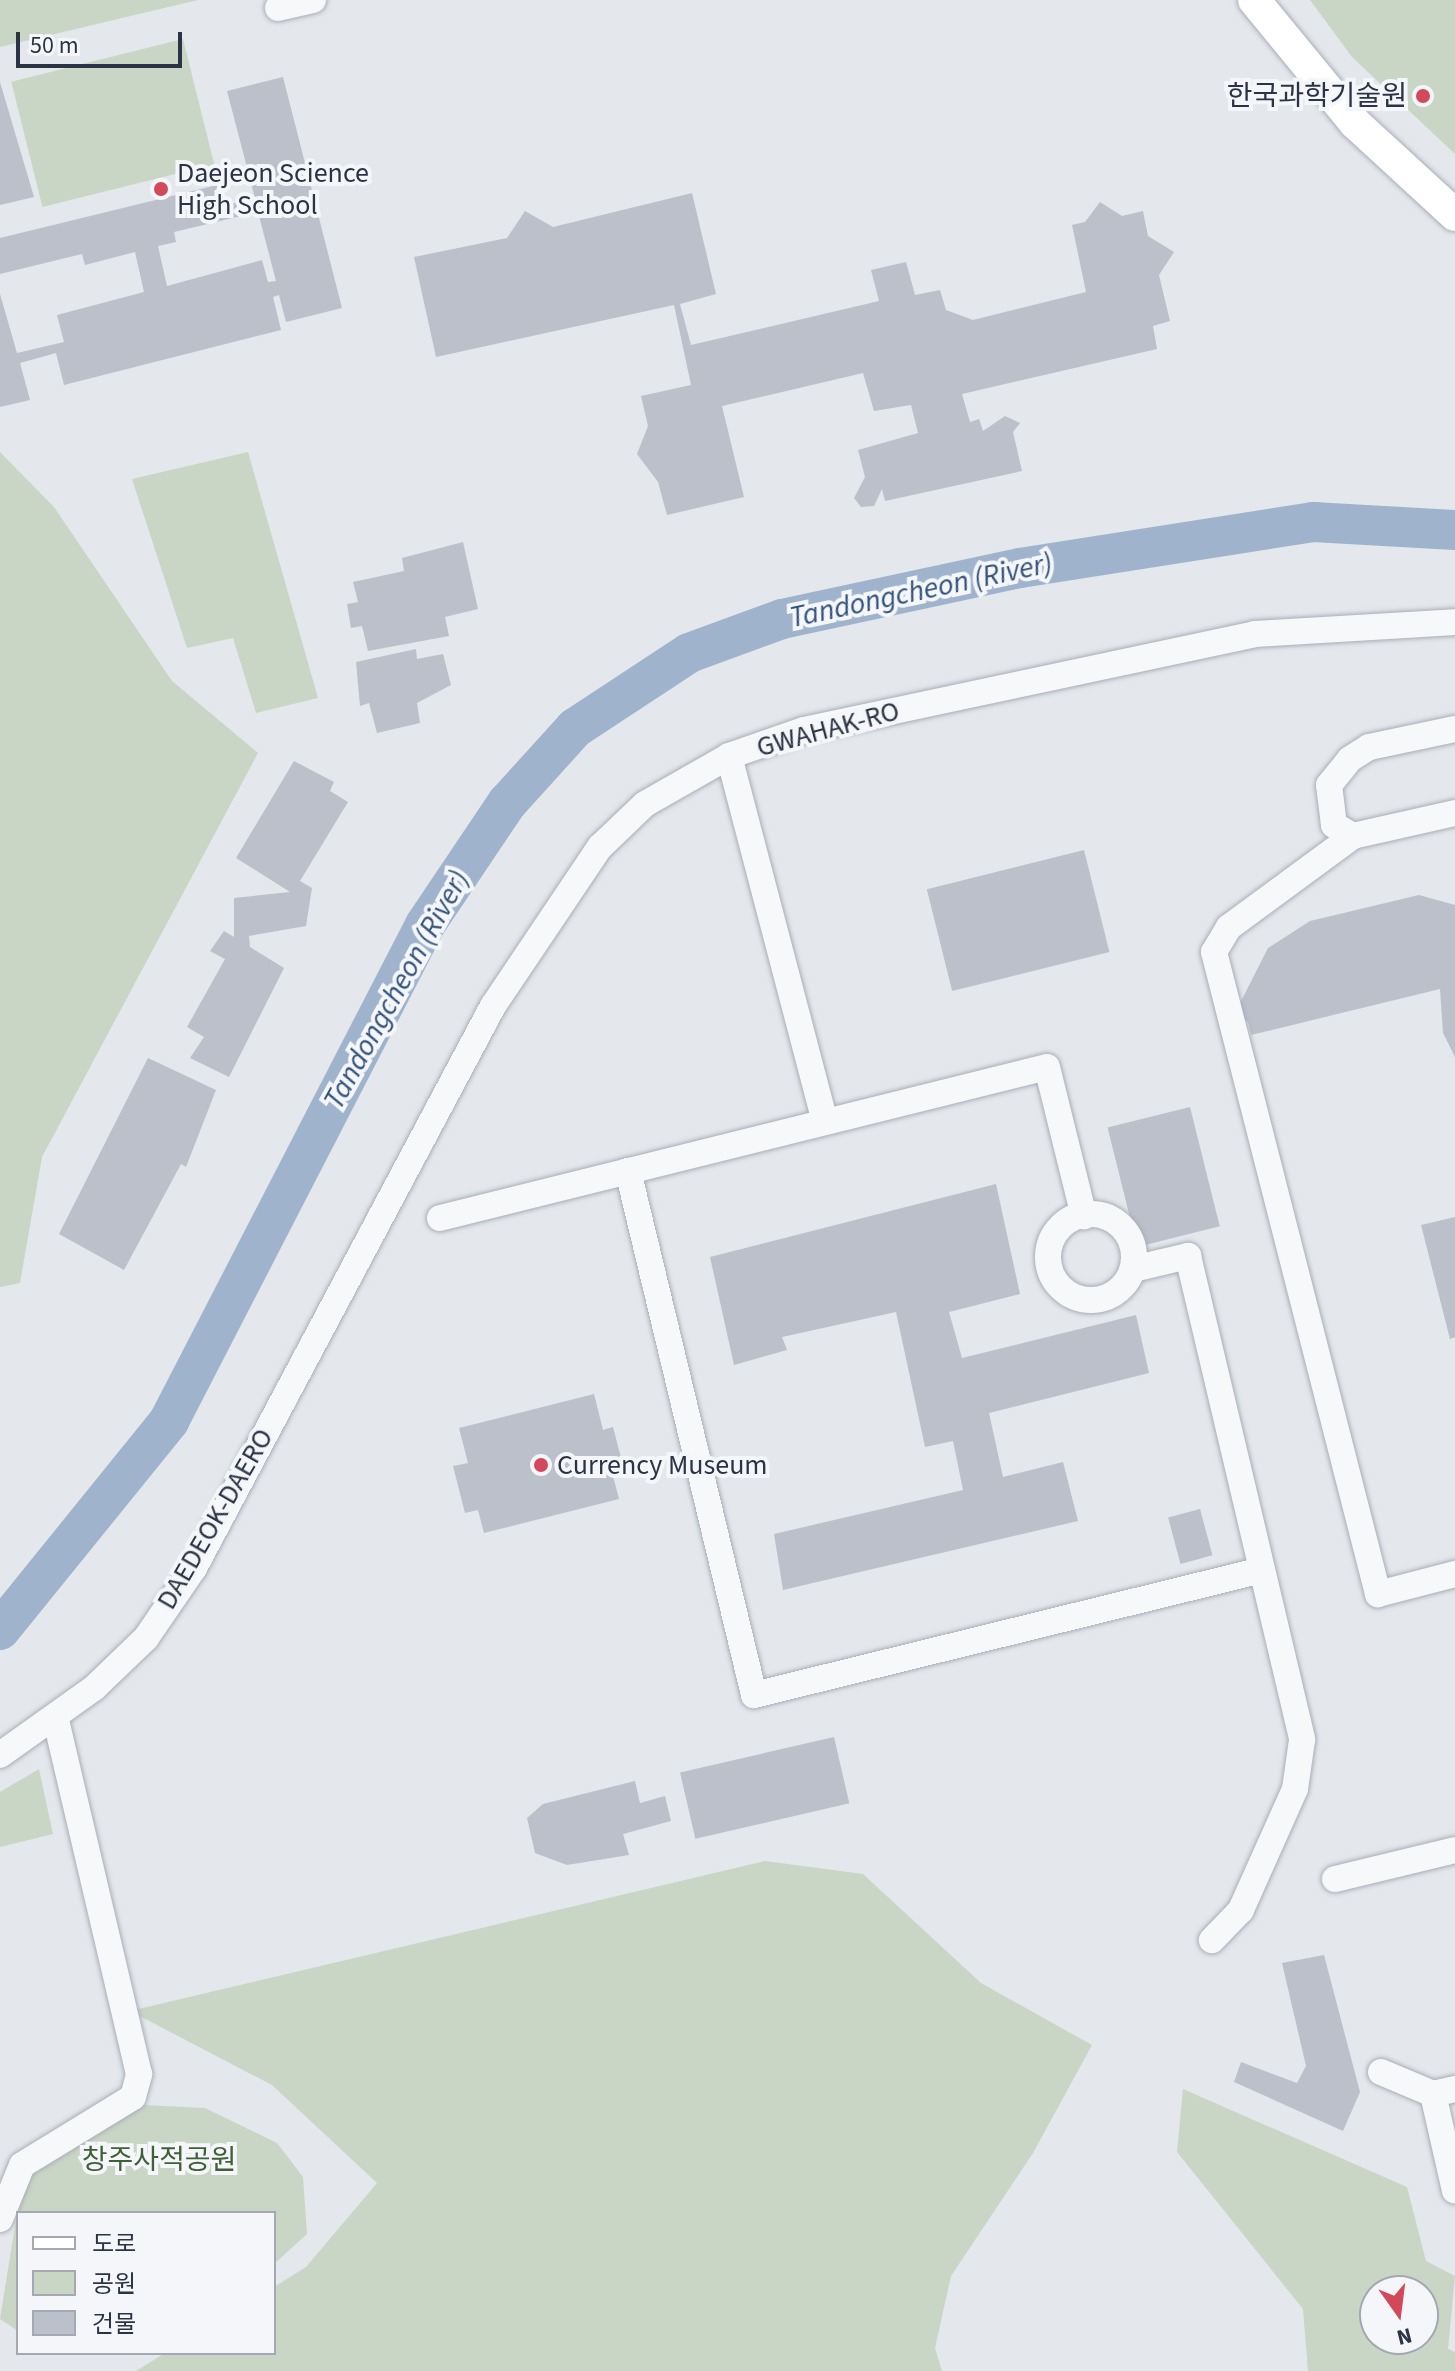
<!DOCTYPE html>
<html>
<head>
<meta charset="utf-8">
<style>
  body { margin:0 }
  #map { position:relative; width:1455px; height:2371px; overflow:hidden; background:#e4e7ec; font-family:"Source Sans 3","Noto Sans KR",sans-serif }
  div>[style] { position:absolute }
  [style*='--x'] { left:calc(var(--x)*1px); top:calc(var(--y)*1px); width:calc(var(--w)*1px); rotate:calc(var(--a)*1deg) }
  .green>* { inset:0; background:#c9d6c5; transform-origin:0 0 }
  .river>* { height:40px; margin:-20px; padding:0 20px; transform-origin:20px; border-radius:20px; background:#9fb4cc }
  .building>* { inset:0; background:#bbc0ca; transform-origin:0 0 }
  .roads { filter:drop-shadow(0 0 2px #a9aeb7) drop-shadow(0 0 2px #a9aeb7) }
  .minor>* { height:26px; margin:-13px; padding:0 13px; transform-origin:13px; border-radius:13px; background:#f7f8fa }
  .minor>.ring { margin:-13px; padding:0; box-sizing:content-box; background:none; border:26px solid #f7f8fa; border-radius:50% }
  .major>* { height:32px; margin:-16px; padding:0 16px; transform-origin:16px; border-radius:16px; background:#fff }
  .dots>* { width:22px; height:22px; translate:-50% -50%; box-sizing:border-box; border:4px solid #f4f6f9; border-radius:50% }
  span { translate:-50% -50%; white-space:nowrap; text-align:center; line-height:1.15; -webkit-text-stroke:8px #f4f6f9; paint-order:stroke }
  .poi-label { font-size:28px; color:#2b3445 }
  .right { translate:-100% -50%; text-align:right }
  .left { translate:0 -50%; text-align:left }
  .street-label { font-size:28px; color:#2b3445 }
  .park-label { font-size:28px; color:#3f6138 }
  .water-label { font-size:30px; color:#34527a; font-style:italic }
  .legend { position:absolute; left:16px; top:2211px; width:260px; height:144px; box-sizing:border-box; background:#f4f6f9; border:2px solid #a4a8b1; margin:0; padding:10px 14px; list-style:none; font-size:24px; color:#2b3445 }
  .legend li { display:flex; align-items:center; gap:16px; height:40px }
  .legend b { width:40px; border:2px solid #a4a8b1 }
  .north { position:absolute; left:1359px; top:2275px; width:80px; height:80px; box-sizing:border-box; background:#f4f6f9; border:2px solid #a4a8b1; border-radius:50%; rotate:166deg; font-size:22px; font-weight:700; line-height:32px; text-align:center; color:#2b3445 }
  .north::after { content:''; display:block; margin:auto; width:28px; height:36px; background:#d1495b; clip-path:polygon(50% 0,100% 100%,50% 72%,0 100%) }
  .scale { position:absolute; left:16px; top:32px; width:166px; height:36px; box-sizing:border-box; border:4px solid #2b3445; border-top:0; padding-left:10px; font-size:24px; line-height:28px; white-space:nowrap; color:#2b3445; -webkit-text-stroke:6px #f4f6f9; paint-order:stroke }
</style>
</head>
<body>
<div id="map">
  <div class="green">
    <i style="clip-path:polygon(0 0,198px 0,0 47px)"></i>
    <i style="clip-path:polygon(1310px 0,1455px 0,1455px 154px,1352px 57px)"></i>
    <i style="left:183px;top:39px;width:129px;height:177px;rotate:76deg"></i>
    <i style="clip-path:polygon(0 452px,54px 507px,172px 681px,258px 753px,42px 1157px,20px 1283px,0 1287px)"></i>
    <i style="clip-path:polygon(248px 452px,318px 698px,256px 713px,233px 638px,187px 648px,132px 479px)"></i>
    <i style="clip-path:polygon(39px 1769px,53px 1834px,0 1847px,0 1792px)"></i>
    <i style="clip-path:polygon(765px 1861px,863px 1874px,981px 1983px,1092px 2045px,1033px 2153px,951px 2276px,935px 2348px,942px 2371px,136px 2371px,165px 2353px,274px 2353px,274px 2287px,306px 2267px,377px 2183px,272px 2085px,130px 2011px)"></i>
    <i style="clip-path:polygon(evenodd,1183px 2089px,1407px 2187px,1426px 2261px,1455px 2276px,1448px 2349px,1455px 2352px,1455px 2371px,1308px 2371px,1303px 2309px,1177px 2152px,1183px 2089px,1375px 2291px,1423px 2291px,1423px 2339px,1375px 2339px,1375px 2291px)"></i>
    <i style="clip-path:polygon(144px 2105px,205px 2108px,277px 2143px,303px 2177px,307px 2234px,274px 2264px,274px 2213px,18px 2213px,18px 2331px,0 2319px,23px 2176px)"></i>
  </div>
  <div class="river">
    <i style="--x:0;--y:1630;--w:269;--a:-51"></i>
    <i style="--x:169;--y:1421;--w:558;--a:-62.7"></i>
    <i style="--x:425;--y:925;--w:147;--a:-56.1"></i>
    <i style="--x:507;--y:803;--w:101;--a:-47.8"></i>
    <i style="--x:575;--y:728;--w:136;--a:-33.3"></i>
    <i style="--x:689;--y:653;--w:99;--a:-20.1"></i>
    <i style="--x:782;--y:619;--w:243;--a:-12.1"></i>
    <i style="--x:1020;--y:568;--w:297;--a:-8.9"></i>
    <i style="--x:1313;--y:522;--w:142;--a:3.2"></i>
  </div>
  <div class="building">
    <i style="clip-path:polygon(evenodd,283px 77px,342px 308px,286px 322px,279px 295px,273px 297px,281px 330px,64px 385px,56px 353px,20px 363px,30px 400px,0 407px,0 294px,17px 353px,64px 342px,57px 315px,144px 292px,135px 252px,85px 265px,82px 254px,0 274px,0 238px,217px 185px,222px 206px,255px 198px,227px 91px,283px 77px,258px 212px,276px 281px,268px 282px,262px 260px,167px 286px,158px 246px,176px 242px,174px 232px,258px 212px)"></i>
    <i style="clip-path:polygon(0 82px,34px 197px,0 205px)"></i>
    <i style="clip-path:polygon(692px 193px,716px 294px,680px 304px,691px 345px,879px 301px,871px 270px,906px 262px,915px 295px,940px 290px,946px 310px,973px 320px,1086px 292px,1072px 225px,1085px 222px,1100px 202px,1122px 216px,1143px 211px,1148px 236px,1174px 252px,1159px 275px,1170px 321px,1153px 326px,1157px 349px,962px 394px,970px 422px,979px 419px,983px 431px,1005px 416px,1020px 423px,1013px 432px,1022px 471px,885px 501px,882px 489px,874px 506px,861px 507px,854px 498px,865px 477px,858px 450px,918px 433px,911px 405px,874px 411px,863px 373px,722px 406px,744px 497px,667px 515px,658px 482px,637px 454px,648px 426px,641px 396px,691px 385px,674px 305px,436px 357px,414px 257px,507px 238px,525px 211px,553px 227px)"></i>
    <i style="clip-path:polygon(463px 542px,478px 609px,445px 617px,449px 636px,368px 651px,362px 626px,351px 628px,347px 604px,358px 602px,353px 582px,404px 571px,402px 558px)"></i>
    <i style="clip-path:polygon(416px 649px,417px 659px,443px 654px,451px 685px,417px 703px,420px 723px,377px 733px,369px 703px,360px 706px,356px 662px)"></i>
    <i style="clip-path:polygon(294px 761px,334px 782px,330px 791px,348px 802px,300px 881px,312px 888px,306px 926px,249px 936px,250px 947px,284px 968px,229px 1077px,190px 1058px,204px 1037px,187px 1027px,225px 959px,210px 951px,224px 931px,234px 937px,234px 898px,290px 892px,236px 858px)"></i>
    <i style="left:1084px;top:850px;width:105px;height:162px;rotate:76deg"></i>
    <i style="clip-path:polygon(1419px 895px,1455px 905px,1455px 1057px,1443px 1033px,1440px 989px,1251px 1035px,1248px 1022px,1234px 1015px,1268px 948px,1310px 921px)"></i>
    <i style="clip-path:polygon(148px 1058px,216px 1090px,186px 1167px,181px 1164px,124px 1270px,59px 1234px)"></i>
    <i style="left:1190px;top:1107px;width:123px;height:85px;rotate:76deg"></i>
    <i style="clip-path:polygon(996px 1184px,1020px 1294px,949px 1312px,962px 1358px,1136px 1315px,1149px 1373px,989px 1413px,1003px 1477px,1063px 1462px,1078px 1521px,783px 1590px,774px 1534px,963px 1490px,953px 1441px,925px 1447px,896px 1312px,782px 1337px,787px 1350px,734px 1365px,710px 1257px)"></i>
    <i style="clip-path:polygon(1455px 1217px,1455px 1337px,1450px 1339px,1421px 1225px)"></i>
    <i style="clip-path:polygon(594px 1394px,603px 1430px,613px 1427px,625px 1473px,613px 1476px,619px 1499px,484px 1533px,478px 1510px,465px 1513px,453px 1466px,468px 1463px,459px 1428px)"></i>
    <i style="left:1200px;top:1509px;width:48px;height:33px;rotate:75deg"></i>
    <i style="left:834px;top:1737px;width:68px;height:158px;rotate:77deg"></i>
    <i style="clip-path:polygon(635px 1781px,640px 1803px,665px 1796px,671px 1821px,623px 1834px,629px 1855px,567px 1865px,535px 1853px,527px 1818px,543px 1804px)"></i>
    <i style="clip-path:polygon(1324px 1955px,1360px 2092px,1343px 2131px,1234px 2082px,1241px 2062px,1297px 2083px,1306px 2066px,1282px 1963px)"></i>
  </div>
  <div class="roads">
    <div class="minor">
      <i style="--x:278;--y:8;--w:36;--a:-13"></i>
      <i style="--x:729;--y:756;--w:378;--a:75.3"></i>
      <i style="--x:1455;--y:813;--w:105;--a:167.3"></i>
      <i style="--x:1353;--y:836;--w:154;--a:143.7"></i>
      <i style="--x:1229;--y:927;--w:29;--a:121"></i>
      <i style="--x:1214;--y:952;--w:663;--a:75.67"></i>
      <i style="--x:1378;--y:1594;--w:80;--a:-14.6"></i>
      <i style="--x:1353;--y:836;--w:22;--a:-150"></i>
      <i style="--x:1334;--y:825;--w:40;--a:-97.1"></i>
      <i style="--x:1329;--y:785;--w:33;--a:-51"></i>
      <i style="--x:1350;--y:759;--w:22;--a:-32"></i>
      <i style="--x:1369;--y:747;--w:88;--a:-11.8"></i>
      <i style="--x:628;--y:1171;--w:539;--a:76.48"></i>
      <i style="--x:754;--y:1695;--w:523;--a:-13.82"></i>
      <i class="ring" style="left:1048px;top:1214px;width:60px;height:60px"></i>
      <i style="--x:440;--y:1218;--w:625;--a:-13.97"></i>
      <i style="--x:1047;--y:1067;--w:154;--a:76.1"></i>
      <i style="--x:1133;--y:1269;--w:57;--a:-13.3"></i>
      <i style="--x:1188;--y:1256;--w:497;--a:76.7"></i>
      <i style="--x:1302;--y:1740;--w:49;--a:98.1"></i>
      <i style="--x:1295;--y:1789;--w:133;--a:114.1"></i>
      <i style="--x:1241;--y:1910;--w:42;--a:134"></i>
      <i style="--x:0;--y:1755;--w:115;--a:-35.5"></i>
      <i style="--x:94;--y:1688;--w:72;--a:-43.9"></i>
      <i style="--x:146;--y:1638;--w:85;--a:-55.6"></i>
      <i style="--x:194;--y:1568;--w:637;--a:-61.99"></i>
      <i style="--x:493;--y:1006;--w:192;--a:-56.1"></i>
      <i style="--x:600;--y:847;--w:62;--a:-43.7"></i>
      <i style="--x:645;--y:804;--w:97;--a:-29.7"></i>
      <i style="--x:729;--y:756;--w:79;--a:-19.1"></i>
      <i style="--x:804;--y:730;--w:461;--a:-12"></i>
      <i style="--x:1255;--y:634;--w:200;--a:-3.4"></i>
      <i style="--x:1335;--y:1879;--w:123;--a:-13.6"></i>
      <i style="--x:1381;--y:2072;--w:56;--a:22.9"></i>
      <i style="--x:1433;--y:2094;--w:23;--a:-13"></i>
      <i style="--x:1433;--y:2094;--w:99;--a:77.2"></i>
      <i style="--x:0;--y:2219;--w:58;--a:-67.8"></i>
      <i style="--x:22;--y:2165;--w:130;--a:-31.5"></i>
      <i style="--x:133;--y:2097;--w:24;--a:-75"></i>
      <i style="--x:139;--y:2074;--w:367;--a:-103.2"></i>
    </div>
    <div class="major">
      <i style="--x:1254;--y:0;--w:159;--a:50.6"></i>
      <i style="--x:1355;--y:123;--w:136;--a:42.6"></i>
    </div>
  </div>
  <div class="dots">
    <i style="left:1423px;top:96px;background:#d1495b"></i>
    <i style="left:161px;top:189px;background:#d1495b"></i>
    <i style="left:541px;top:1465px;background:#d1495b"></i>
  </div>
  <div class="poi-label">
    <span class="right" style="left:1407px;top:96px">한국과학기술원</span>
    <span class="left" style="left:177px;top:189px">Daejeon Science<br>High School</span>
    <span class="left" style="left:557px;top:1465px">Currency Museum</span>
  </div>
  <div class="street-label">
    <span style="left:828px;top:729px;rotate:-15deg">GWAHAK-RO</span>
    <span style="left:215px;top:1519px;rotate:-60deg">DAEDEOK-DAERO</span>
  </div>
  <div class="park-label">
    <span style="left:159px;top:2160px">창주사적공원</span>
  </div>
  <div class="water-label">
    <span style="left:921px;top:591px;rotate:-12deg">Tandongcheon (River)</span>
    <span style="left:397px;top:990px;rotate:-61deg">Tandongcheon (River)</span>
  </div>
  <ul class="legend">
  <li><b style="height:10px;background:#fff"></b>도로</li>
  <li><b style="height:22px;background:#c9d6c5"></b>공원</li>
  <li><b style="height:22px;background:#bbc0ca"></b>건물</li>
  </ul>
  <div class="north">N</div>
  <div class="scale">50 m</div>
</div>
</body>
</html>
